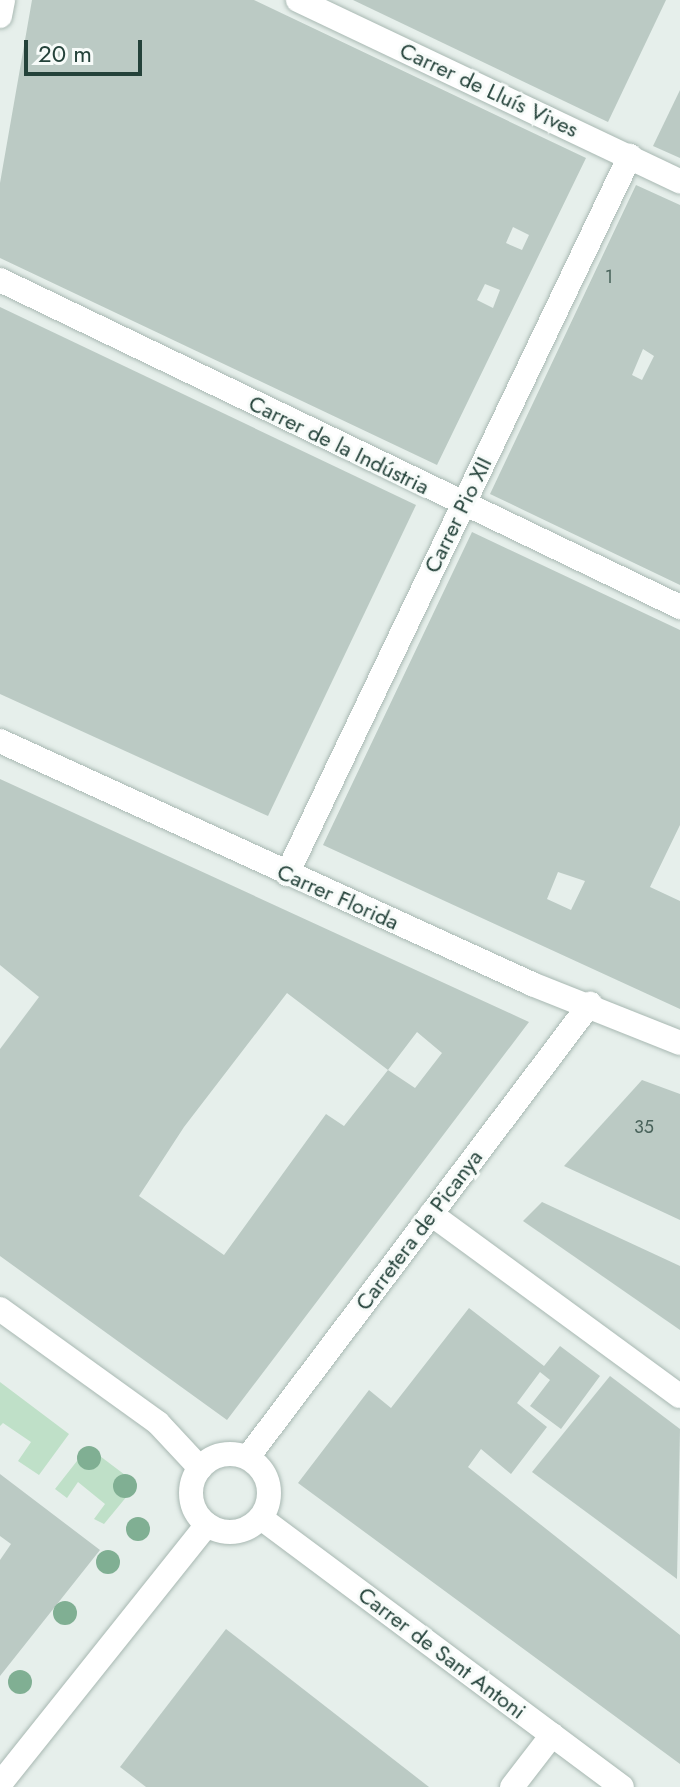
<!DOCTYPE html>
<html>
<head>
<meta charset="utf-8">
<style>
  body { margin:0 }
  #map { position:relative; width:680px; height:1787px; overflow:hidden; background:#e6efeb; font-family:Jost,sans-serif }
  div>[style] { position:absolute }
  [style*='--x'] { left:calc(var(--x)*1px); top:calc(var(--y)*1px); width:calc(var(--w)*1px); rotate:calc(var(--a)*1deg) }
  .green>* { inset:0; background:#bfe0c8 }
  .building>* { inset:0; background:#bbcac4 }
  .roads { filter:drop-shadow(0 0 2px #a8b8b2) drop-shadow(0 0 2px #a8b8b2) }
  .minor>* { height:24px; margin:-12px; padding:0 12px; transform-origin:12px; border-radius:12px; background:#fff }
  .minor>.ring { margin:-12px; padding:0; box-sizing:content-box; background:none; border:24px solid #fff; border-radius:50% }
  .trees>* { width:24px; height:24px; margin:-12px; border-radius:50%; background:#80af93 }
  span { translate:-50% -50%; white-space:nowrap; text-align:center; line-height:1.15; -webkit-text-stroke:6px #f7fbf9; paint-order:stroke }
  .number-label { font-size:18px; color:#4a645c }
  .number-label span { -webkit-text-stroke-width:0 }
  .street-label { font-size:22px; color:#24423a }
  .scale { position:absolute; left:24px; top:40px; width:118px; height:36px; box-sizing:border-box; border:4px solid #24423a; border-top:0; padding-left:10px; font-size:24px; line-height:28px; white-space:nowrap; color:#24423a; -webkit-text-stroke:6px #f7fbf9; paint-order:stroke }
</style>
</head>
<body>
<div id="map">
  <div class="green">
    <i style="clip-path:polygon(0 1382px,69px 1434px,39px 1475px,18px 1461px,31px 1442px,3px 1423px,0 1426px)"></i>
    <i style="clip-path:polygon(88px 1447px,137px 1484px,104px 1524px,94px 1519px,105px 1504px,78px 1482px,67px 1498px,55px 1489px)"></i>
  </div>
  <div class="building">
    <i style="clip-path:polygon(evenodd,32px 0,254px 0,586px 158px,437px 465px,0 258px,0 183px,32px 0,513px 227px,529px 235px,522px 250px,506px 243px,513px 227px,32px 0,485px 284px,500px 290px,493px 308px,477px 300px,485px 284px)"></i>
    <i style="clip-path:polygon(353px 0,666px 0,608px 122px)"></i>
    <i style="clip-path:polygon(680px 90px,680px 158px,653px 146px)"></i>
    <i style="clip-path:polygon(evenodd,636px 185px,680px 205px,680px 585px,490px 494px,636px 185px,643px 349px,654px 356px,642px 380px,632px 375px,643px 349px)"></i>
    <i style="clip-path:polygon(0 307px,416px 505px,268px 816px,0 694px)"></i>
    <i style="clip-path:polygon(evenodd,472px 532px,680px 630px,680px 825px,650px 887px,680px 901px,680px 1009px,323px 845px,472px 532px,558px 872px,585px 881px,571px 910px,547px 899px,558px 872px)"></i>
    <i style="clip-path:polygon(evenodd,0 779px,529px 1022px,227px 1420px,0 1256px,0 1049px,39px 997px,0 965px,0 779px,287px 993px,388px 1070px,344px 1126px,326px 1114px,224px 1255px,139px 1196px,184px 1127px,287px 993px,0 779px,417px 1032px,442px 1053px,415px 1088px,388px 1070px,417px 1032px)"></i>
    <i style="clip-path:polygon(642px 1080px,680px 1094px,680px 1220px,564px 1166px)"></i>
    <i style="clip-path:polygon(542px 1202px,680px 1266px,680px 1330px,523px 1221px)"></i>
    <i style="clip-path:polygon(469px 1308px,544px 1366px,560px 1346px,600px 1376px,561px 1429px,530px 1406px,550px 1380px,540px 1372px,517px 1403px,547px 1427px,511px 1474px,481px 1449px,468px 1467px,680px 1635px,680px 1764px,298px 1483px,369px 1390px,391px 1408px)"></i>
    <i style="clip-path:polygon(610px 1376px,680px 1429px,677px 1579px,532px 1472px)"></i>
    <i style="clip-path:polygon(0 1474px,100px 1550px,0 1676px,0 1560px,11px 1544px,0 1536px)"></i>
    <i style="clip-path:polygon(226px 1629px,429px 1787px,146px 1787px,120px 1767px)"></i>
  </div>
  <div class="roads">
    <div class="minor">
      <i style="--x:298;--y:0;--w:423;--a:25.4"></i>
      <i style="--x:0;--y:16;--w:16;--a:-79"></i>
      <i style="--x:0;--y:280;--w:755;--a:25.68"></i>
      <i style="--x:0;--y:741;--w:585;--a:24.55"></i>
      <i style="--x:532;--y:984;--w:159;--a:21.7"></i>
      <i style="--x:287;--y:874;--w:796;--a:-64.47"></i>
      <i style="--x:431;--y:1214;--w:308;--a:36.2"></i>
      <i style="--x:0;--y:1309;--w:195;--a:35.8"></i>
      <i style="--x:158;--y:1423;--w:62;--a:47"></i>
      <i class="ring" style="left:191px;top:1454px;width:54px;height:54px"></i>
      <i style="--x:248;--y:1457;--w:568;--a:-52.95"></i>
      <i style="--x:261;--y:1518;--w:450;--a:36.7"></i>
      <i style="--x:0;--y:1784;--w:332;--a:-51.4"></i>
      <i style="--x:512;--y:1787;--w:66;--a:-52.4"></i>
    </div>
  </div>
  <div class="trees">
    <i style="left:89px;top:1458px"></i>
    <i style="left:125px;top:1486px"></i>
    <i style="left:138px;top:1529px"></i>
    <i style="left:108px;top:1562px"></i>
    <i style="left:65px;top:1613px"></i>
    <i style="left:20px;top:1682px"></i>
  </div>
  <div class="number-label">
    <span style="left:609px;top:277px">1</span>
    <span style="left:644px;top:1127px">35</span>
  </div>
  <div class="street-label">
    <span style="left:489px;top:90px;rotate:25deg">Carrer de Lluís Vives</span>
    <span style="left:339px;top:445px;rotate:26deg">Carrer de la Indústria</span>
    <span style="left:458px;top:515px;rotate:-64deg">Carrer Pio XII</span>
    <span style="left:338px;top:897px;rotate:24deg">Carrer Florida</span>
    <span style="left:419px;top:1230px;rotate:-53deg">Carretera de Picanya</span>
    <span style="left:442px;top:1653px;rotate:37deg">Carrer de Sant Antoni</span>
  </div>
  <div class="scale">20 m</div>
</div>
</body>
</html>
